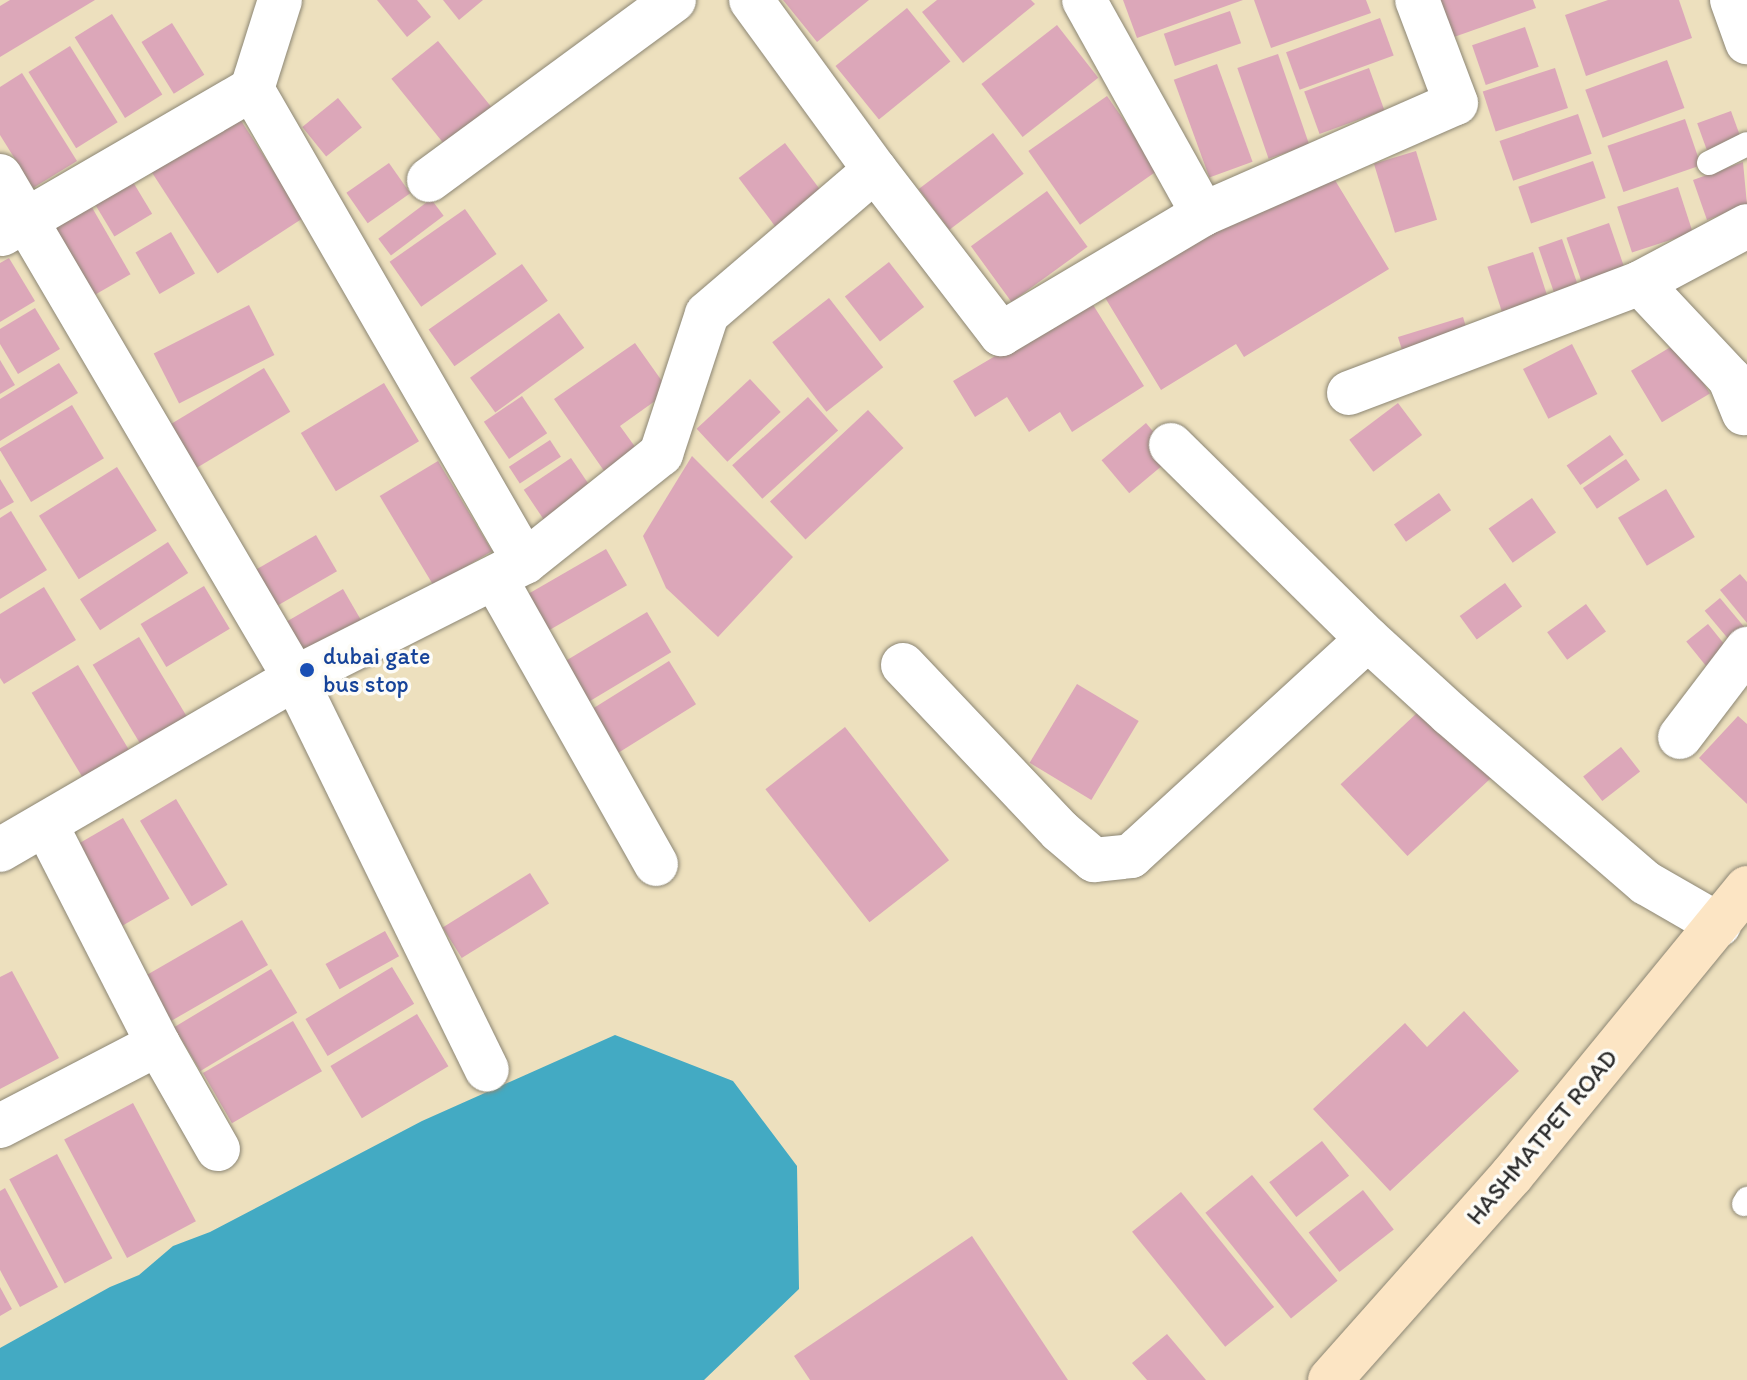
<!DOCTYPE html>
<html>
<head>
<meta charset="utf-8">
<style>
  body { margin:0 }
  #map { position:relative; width:1747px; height:1380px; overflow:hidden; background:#ede0be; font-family:Itim,sans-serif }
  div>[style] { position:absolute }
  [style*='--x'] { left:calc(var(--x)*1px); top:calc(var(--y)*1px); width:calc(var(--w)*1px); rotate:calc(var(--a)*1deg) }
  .water>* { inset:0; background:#43aac3 }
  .building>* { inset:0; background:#dca7b9; transform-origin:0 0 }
  .roads { filter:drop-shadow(0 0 2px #8c8674) drop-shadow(0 0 2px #8c8674) }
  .service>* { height:24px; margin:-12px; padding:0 12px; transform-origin:12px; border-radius:12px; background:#fff }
  .minor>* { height:44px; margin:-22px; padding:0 22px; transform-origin:22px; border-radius:22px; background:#fff }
  .tertiary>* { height:44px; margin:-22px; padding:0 22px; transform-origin:22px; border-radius:22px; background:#fff }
  .secondary>* { height:44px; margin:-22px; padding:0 22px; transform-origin:22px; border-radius:22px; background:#fce5c4 }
  .dots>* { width:22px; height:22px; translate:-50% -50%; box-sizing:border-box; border:4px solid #fdfcf7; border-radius:50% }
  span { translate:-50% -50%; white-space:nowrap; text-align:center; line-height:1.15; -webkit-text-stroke:7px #fdfcf7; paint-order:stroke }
  .transit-label { font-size:24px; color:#164399 }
  .left { translate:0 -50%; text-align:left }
  .street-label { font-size:24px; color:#2b2b2b }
</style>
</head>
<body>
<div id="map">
  <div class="water">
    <i style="clip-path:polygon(615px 1035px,733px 1081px,797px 1166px,799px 1289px,704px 1380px,0 1380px,0 1348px,110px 1287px,139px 1275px,173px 1246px,210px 1232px,422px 1121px)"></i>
  </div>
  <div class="building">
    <i style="clip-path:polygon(10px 0,95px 0,0 57px,0 6px)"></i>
    <i style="clip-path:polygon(377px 0,417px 0,431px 17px,407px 37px)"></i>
    <i style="clip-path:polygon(443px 0,483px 0,459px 20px)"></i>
    <i style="clip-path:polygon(783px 0,869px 0,817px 42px)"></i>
    <i style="clip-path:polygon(937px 0,1031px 0,1035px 4px,963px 63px,922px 12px)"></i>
    <i style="clip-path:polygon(1123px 0,1243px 0,1137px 38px)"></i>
    <i style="clip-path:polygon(1254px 0,1366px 0,1371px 13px,1271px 48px)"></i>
    <i style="clip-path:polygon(1440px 0,1533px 0,1536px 8px,1454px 37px)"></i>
    <i style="clip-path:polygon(1608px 0,1679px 0,1692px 38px,1586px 76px,1565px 15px)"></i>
    <i style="left:907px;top:8px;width:69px;height:92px;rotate:51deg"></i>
    <i style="left:1230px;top:11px;width:34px;height:70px;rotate:71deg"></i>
    <i style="left:112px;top:14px;width:95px;height:44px;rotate:58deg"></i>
    <i style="left:1380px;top:18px;width:40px;height:100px;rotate:70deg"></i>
    <i style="left:172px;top:23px;width:61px;height:36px;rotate:58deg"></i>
    <i style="left:1057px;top:25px;width:67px;height:96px;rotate:52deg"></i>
    <i style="left:1525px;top:27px;width:42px;height:56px;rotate:71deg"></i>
    <i style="left:438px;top:41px;width:88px;height:60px;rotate:51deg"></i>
    <i style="left:70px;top:46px;width:90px;height:49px;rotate:58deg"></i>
    <i style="left:1278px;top:54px;width:96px;height:43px;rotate:71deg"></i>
    <i style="left:1667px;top:60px;width:51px;height:87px;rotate:70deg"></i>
    <i style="left:1217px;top:64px;width:104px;height:46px;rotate:70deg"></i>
    <i style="left:1369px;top:68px;width:45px;height:69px;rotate:70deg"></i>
    <i style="left:1555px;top:68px;width:42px;height:76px;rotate:72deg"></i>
    <i style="clip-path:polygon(22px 73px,77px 161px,33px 188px,0 135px,0 87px)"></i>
    <i style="left:1107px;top:96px;width:90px;height:96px;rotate:55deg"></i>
    <i style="left:338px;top:98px;width:38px;height:46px;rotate:51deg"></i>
    <i style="left:1731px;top:111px;width:32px;height:36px;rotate:70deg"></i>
    <i style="left:1578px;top:114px;width:42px;height:83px;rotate:71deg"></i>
    <i style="left:238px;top:116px;width:121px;height:103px;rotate:57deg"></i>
    <i style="left:1685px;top:119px;width:49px;height:82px;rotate:71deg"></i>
    <i style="left:993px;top:133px;width:51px;height:93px;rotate:53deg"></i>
    <i style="left:785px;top:143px;width:72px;height:58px;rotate:53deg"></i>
    <i style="left:1416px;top:151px;width:72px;height:44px;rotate:73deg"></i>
    <i style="left:1593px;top:161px;width:39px;height:79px;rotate:71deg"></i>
    <i style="clip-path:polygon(1743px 162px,1747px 205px,1707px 220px,1693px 180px)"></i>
    <i style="left:389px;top:163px;width:37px;height:52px;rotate:55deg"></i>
    <i style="clip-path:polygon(1327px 167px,1389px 269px,1244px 357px,1236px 344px,1161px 390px,1101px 291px)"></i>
    <i style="left:130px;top:177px;width:43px;height:44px;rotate:59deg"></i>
    <i style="left:1678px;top:187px;width:48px;height:64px;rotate:72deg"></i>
    <i style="left:1047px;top:191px;width:69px;height:94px;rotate:54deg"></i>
    <i style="left:431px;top:199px;width:21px;height:66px;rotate:53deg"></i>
    <i style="left:90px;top:204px;width:81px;height:43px;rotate:60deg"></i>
    <i style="left:465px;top:209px;width:55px;height:92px;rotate:55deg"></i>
    <i style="left:1609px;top:223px;width:54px;height:45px;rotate:71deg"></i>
    <i style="left:171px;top:232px;width:48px;height:41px;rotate:60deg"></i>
    <i style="left:1562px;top:239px;width:52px;height:25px;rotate:71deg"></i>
    <i style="left:1533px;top:252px;width:55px;height:48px;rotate:72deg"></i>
    <i style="clip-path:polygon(9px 258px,35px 301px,0 322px,0 263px)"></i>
    <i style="left:889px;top:262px;width:57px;height:56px;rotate:52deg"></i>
    <i style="left:522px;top:264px;width:45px;height:114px;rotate:55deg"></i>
    <i style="left:829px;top:298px;width:88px;height:72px;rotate:52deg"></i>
    <i style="clip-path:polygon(1090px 300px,1144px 386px,1072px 432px,1060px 412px,1029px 432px,1007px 397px,975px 417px,953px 381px)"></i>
    <i style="left:249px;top:305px;width:56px;height:107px;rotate:63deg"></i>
    <i style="clip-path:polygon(35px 308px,60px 349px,18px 374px,0 344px,0 329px)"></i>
    <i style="left:559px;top:313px;width:43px;height:110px;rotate:54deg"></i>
    <i style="left:1463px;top:317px;width:24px;height:68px;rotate:73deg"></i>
    <i style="left:1679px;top:342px;width:60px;height:56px;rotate:59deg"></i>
    <i style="clip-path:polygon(635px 343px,669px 391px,620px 426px,641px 455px,609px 478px,554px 399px)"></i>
    <i style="left:1572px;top:344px;width:56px;height:55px;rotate:63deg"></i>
    <i style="clip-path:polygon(0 360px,15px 385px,0 394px)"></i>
    <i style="clip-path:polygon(59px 363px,78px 393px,0 441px,0 399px)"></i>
    <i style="left:264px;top:368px;width:51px;height:109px;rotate:59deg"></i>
    <i style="left:750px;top:379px;width:45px;height:73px;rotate:47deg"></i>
    <i style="left:384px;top:383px;width:68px;height:97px;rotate:59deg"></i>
    <i style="left:522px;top:396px;width:45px;height:46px;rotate:56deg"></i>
    <i style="left:808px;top:397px;width:45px;height:102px;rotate:48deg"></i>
    <i style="left:1398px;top:403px;width:40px;height:61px;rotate:53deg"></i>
    <i style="left:72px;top:405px;width:62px;height:85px;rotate:59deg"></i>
    <i style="left:868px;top:410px;width:52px;height:134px;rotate:47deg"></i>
    <i style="left:1146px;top:423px;width:43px;height:58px;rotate:50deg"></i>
    <i style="left:1610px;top:435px;width:24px;height:53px;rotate:55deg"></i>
    <i style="left:550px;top:440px;width:20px;height:49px;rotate:57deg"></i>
    <i style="clip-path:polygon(692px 456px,793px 557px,718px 637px,666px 588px,643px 536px)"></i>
    <i style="left:571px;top:458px;width:42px;height:57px;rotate:56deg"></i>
    <i style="left:1626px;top:459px;width:25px;height:52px;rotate:56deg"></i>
    <i style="left:438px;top:461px;width:105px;height:68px;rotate:59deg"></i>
    <i style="left:117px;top:467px;width:75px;height:92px;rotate:58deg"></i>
    <i style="clip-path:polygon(0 479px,14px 502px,0 510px)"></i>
    <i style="left:1666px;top:489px;width:56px;height:56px;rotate:59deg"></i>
    <i style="left:1439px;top:493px;width:21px;height:55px;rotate:55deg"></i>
    <i style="left:1532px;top:498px;width:42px;height:53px;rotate:55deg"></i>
    <i style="clip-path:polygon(11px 511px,47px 570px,0 599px,0 518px)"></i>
    <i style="left:316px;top:535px;width:42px;height:78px;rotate:60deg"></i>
    <i style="left:168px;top:542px;width:37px;height:105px;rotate:57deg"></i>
    <i style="left:606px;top:549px;width:42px;height:101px;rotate:60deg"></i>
    <i style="clip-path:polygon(1740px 574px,1747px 582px,1747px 623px,1720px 590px)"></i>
    <i style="left:1505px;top:583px;width:29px;height:56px;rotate:54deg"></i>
    <i style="left:204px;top:586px;width:50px;height:74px;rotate:59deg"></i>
    <i style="clip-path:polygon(44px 587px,76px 640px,4px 684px,0 678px,0 614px)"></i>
    <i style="left:343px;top:589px;width:48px;height:75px;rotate:60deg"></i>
    <i style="left:1720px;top:598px;width:42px;height:20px;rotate:50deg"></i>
    <i style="left:1586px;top:604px;width:34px;height:48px;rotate:54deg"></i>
    <i style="left:647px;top:612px;width:47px;height:101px;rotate:59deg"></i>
    <i style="left:1708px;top:624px;width:45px;height:28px;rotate:51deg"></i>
    <i style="left:139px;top:637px;width:96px;height:54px;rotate:59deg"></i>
    <i style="left:669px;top:661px;width:51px;height:100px;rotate:58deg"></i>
    <i style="left:78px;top:665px;width:100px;height:54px;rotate:59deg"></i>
    <i style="left:1077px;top:684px;width:72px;height:92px;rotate:31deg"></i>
    <i style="left:1432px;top:699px;width:98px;height:125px;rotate:47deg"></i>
    <i style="clip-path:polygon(1738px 716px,1747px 724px,1747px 804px,1699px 758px)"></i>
    <i style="left:845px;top:727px;width:169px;height:101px;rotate:52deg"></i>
    <i style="left:1621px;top:747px;width:31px;height:48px;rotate:52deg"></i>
    <i style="left:176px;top:799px;width:100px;height:42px;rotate:59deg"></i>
    <i style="left:123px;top:818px;width:93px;height:56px;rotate:60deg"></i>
    <i style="left:530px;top:873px;width:36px;height:103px;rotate:58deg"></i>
    <i style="left:242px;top:920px;width:52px;height:113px;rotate:60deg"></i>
    <i style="left:385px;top:931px;width:29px;height:68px;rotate:61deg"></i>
    <i style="left:392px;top:967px;width:43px;height:101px;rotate:59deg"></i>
    <i style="left:271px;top:969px;width:51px;height:113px;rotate:59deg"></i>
    <i style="clip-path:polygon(12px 971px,59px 1058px,0 1089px,0 977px)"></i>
    <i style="clip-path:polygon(1464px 1011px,1519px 1071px,1390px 1191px,1313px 1109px,1405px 1023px,1427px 1047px)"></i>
    <i style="left:417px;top:1014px;width:61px;height:101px;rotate:59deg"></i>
    <i style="left:293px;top:1021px;width:58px;height:104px;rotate:60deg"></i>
    <i style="left:133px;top:1103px;width:134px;height:78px;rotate:62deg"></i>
    <i style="left:1322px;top:1141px;width:44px;height:67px;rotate:52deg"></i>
    <i style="left:57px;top:1154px;width:118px;height:54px;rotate:62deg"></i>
    <i style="left:1252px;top:1175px;width:136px;height:60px;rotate:51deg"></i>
    <i style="clip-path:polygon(5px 1188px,58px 1287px,20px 1307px,0 1270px,0 1191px)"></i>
    <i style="left:1363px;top:1190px;width:50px;height:69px;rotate:52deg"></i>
    <i style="left:1181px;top:1192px;width:148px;height:63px;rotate:51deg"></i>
    <i style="clip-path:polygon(972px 1236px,1068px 1380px,810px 1380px,794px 1356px)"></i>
    <i style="clip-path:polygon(0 1287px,12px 1309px,0 1316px)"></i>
    <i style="clip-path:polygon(1167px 1334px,1206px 1380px,1147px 1380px,1132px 1363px)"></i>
  </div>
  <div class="roads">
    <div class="service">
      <i style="--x:1709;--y:163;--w:42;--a:-26.6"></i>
      <i style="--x:1744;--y:1204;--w:6;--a:-59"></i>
    </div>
    <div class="minor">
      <i style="--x:751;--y:0;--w:210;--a:53.9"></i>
      <i style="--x:875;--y:170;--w:207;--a:52.5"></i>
      <i style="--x:1001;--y:334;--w:235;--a:-30.7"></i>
      <i style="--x:1203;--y:214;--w:276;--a:-23.7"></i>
      <i style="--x:1456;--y:103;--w:110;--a:-110.7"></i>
      <i style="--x:1084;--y:0;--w:245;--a:60.9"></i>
      <i style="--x:252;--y:89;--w:546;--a:60.01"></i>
      <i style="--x:0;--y:176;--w:582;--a:59.56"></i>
      <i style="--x:295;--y:678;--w:436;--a:63.9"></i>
      <i style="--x:429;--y:180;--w:304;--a:-36.3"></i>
      <i style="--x:2;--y:234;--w:289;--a:-30.1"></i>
      <i style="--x:252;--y:89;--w:93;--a:-72.5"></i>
      <i style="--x:1640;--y:283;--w:132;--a:46.8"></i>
      <i style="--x:1730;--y:379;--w:37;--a:68"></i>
      <i style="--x:1349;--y:393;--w:311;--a:-20.7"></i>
      <i style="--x:1640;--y:283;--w:121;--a:-28"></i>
      <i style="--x:1171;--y:445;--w:276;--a:44.6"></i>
      <i style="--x:1368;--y:639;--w:111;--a:42.4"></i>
      <i style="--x:1450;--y:714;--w:259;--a:40.8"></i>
      <i style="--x:1646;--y:883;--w:84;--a:29.9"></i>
      <i style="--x:496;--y:580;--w:326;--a:60.6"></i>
      <i style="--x:903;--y:665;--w:228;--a:46.6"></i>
      <i style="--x:1060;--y:831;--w:45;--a:40.5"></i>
      <i style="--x:1094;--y:860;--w:37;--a:-6"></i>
      <i style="--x:1131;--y:856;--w:321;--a:-42.5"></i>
      <i style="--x:1680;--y:737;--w:111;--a:-52.7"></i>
      <i style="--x:46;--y:825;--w:246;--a:62.9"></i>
      <i style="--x:158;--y:1044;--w:121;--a:60.3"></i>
      <i style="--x:0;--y:850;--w:341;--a:-30.2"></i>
      <i style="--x:295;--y:678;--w:258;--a:-26.8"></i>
      <i style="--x:525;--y:562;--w:174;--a:-38.5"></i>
      <i style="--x:661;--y:454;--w:147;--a:-71.8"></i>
      <i style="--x:707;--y:314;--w:221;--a:-40.6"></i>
      <i style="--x:0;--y:1126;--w:178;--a:-27.4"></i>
    </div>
    <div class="tertiary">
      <i style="--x:1732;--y:0;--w:45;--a:70.3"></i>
    </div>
    <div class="secondary">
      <i style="--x:1330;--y:1380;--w:274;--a:-48.4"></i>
      <i style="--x:1512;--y:1175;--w:371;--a:-50.7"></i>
    </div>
  </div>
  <div class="dots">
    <i style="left:307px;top:670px;background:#1a4fb4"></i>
  </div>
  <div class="transit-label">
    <span class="left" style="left:323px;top:670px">dubai gate<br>bus stop</span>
  </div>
  <div class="street-label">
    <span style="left:1542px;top:1137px;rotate:-50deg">HASHMATPET ROAD</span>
  </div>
</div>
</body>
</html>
